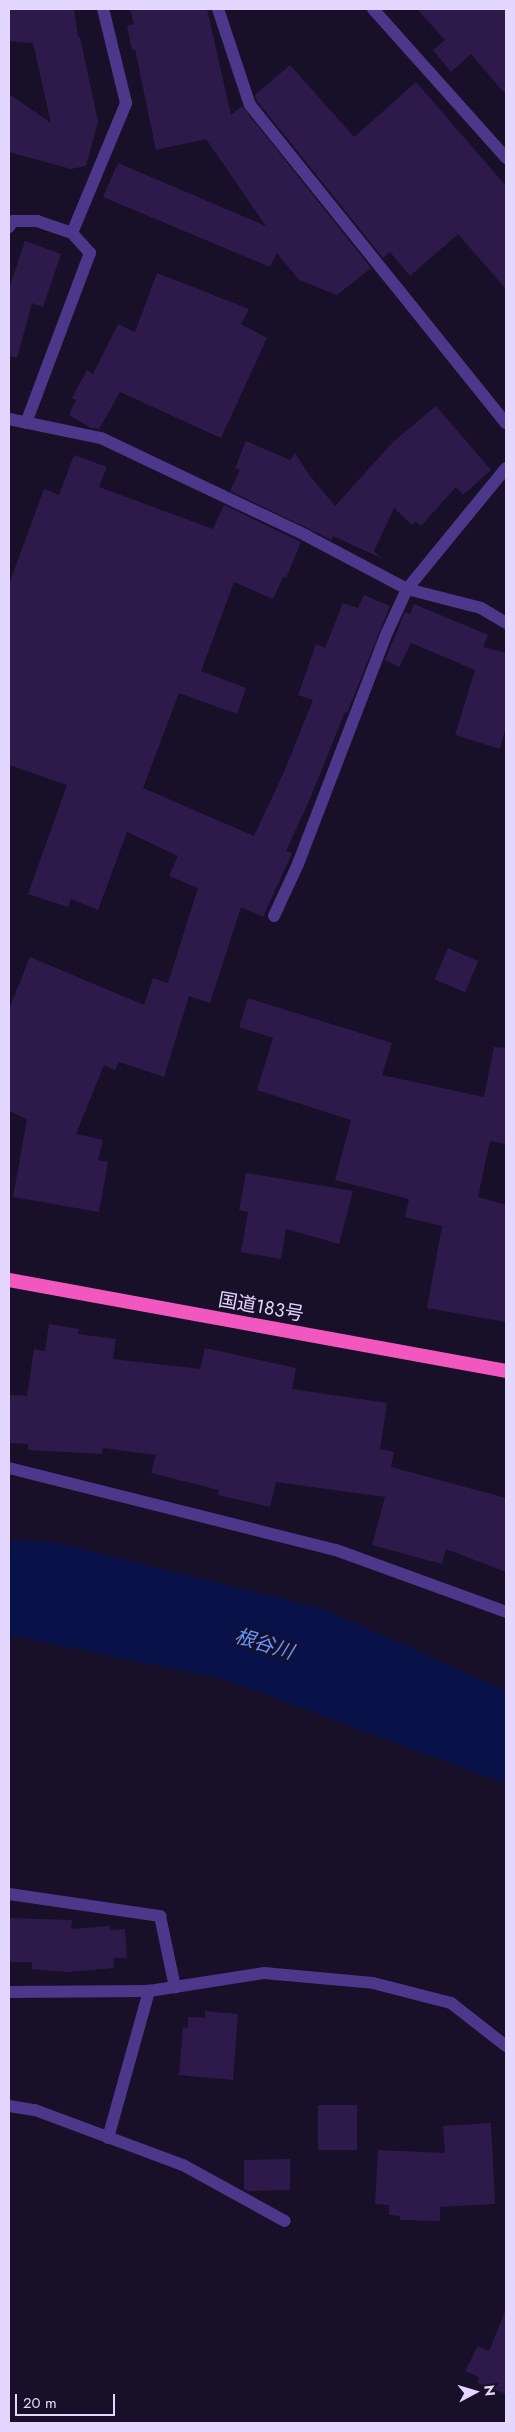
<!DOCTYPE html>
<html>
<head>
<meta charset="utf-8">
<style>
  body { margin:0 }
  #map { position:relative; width:515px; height:2432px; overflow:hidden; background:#180f28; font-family:Jost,"Noto Sans JP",sans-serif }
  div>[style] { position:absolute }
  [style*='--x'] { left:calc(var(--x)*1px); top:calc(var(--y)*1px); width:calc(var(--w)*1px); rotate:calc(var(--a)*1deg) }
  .water>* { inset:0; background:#081248 }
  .building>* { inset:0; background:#2e1a4a; transform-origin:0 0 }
  .service>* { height:12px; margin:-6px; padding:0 6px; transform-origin:6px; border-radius:6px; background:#4c378a }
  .minor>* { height:12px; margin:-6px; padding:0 6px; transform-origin:6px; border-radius:6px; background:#4c378a }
  .trunk>* { height:14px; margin:-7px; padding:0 7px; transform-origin:7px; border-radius:7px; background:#f257c0 }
  span { translate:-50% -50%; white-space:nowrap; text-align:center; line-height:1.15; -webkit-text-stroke:4px #180f28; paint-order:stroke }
  .street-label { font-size:19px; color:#e3d6ff }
  .water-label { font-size:20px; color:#6496ff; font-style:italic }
  .frame { position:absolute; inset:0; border:10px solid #e3d6ff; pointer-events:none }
  .north { position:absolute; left:450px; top:2367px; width:50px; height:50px; -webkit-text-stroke:4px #180f28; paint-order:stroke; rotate:84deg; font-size:14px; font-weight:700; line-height:20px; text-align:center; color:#e3d6ff }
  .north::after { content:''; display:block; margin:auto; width:18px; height:22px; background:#e3d6ff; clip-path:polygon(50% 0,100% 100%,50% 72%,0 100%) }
  .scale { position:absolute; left:15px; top:2394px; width:100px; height:22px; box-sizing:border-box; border:2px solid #e3d6ff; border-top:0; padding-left:6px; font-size:15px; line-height:18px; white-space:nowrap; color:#e3d6ff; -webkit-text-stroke:4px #180f28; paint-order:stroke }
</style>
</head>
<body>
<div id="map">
  <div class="water">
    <i style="clip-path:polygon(9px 1540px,54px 1542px,327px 1610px,506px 1691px,506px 1784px,224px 1679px,9px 1635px)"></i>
  </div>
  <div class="building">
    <i style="clip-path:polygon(9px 9px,74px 9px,78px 37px,80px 37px,98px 122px,86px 166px,71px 169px,9px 152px,9px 94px,51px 123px,33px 43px,9px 41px)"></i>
    <i style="clip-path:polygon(130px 9px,207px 9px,231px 115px,242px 106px,371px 268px,337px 295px,299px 280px,277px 253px,270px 267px,103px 197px,118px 163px,266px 226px,206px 139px,156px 150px,135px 49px,132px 50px,127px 26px,134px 24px)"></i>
    <i style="clip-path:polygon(417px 9px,506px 9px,506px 95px,471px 54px,451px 72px,433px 50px,445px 40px)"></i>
    <i style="clip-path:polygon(290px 65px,354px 137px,416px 82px,506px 186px,506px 289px,458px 234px,410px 276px,390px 252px,383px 258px,257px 101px,255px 95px)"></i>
    <i style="clip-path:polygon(25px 241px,61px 254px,43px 307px,32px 303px,17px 358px,9px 356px,9px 289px)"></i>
    <i style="clip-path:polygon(157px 273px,249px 309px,241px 324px,267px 338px,221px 438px,120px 392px,99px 429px,91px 428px,69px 415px,76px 400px,72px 398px,87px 370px,93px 374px,118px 324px,135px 332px)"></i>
    <i style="clip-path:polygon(436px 406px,491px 470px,463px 495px,456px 487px,421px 526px,416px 521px,412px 525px,394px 508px,374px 551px,381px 558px,333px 536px,332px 540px,230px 491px,240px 470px,235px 468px,246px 441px,290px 460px,295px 453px,310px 476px,335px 506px,393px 442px)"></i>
    <i style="clip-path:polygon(74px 455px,107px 467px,99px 487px,213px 529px,224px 505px,301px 542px,286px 578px,283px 577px,273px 599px,234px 582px,201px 671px,246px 688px,237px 714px,179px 693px,143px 788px,254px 836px,284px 772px,313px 700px,298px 695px,316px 644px,325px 648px,343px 603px,358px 608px,364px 595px,390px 606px,347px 713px,345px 712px,309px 801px,286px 851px,292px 853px,263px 917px,241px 907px,210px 1003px,189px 996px,164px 1077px,119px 1062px,115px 1070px,104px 1065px,76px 1134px,103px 1140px,98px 1160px,108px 1162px,99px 1212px,13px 1197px,27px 1119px,9px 1111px,9px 1009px,30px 957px,144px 1005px,153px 978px,168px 983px,198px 888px,169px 876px,178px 856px,127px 832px,98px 910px,71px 899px,68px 907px,28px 894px,67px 785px,9px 765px,9px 584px,44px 489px,59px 495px)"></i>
    <i style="clip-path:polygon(414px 604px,488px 635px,483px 647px,506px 653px,506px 727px,500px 749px,455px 735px,475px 670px,411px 643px,399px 667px,385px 660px,405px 612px,410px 614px)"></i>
    <i style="left:448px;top:948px;width:33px;height:34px;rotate:23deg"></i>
    <i style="clip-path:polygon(248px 998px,392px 1043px,382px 1075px,484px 1097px,494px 1047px,506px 1048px,506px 1144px,490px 1141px,478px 1197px,506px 1205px,506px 1322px,427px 1308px,442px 1226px,405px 1217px,409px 1199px,335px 1180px,351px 1120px,257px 1090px,273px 1038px,239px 1027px)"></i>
    <i style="clip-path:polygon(246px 1173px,353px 1191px,339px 1244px,286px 1229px,281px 1259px,241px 1252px,248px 1212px,239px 1210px)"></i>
    <i style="clip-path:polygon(49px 1324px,79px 1329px,78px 1334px,116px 1339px,113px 1359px,200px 1369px,205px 1348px,296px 1368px,292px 1389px,387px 1403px,380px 1449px,394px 1452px,391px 1467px,506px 1498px,506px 1572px,446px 1549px,442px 1564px,372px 1545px,385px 1497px,276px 1482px,270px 1507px,218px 1495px,219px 1490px,151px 1473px,156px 1455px,103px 1448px,102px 1454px,28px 1450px,28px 1444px,9px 1443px,9px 1395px,27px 1396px,34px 1349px,45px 1351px)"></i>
    <i style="clip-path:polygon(9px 1918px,72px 1920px,71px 1929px,110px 1926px,110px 1930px,125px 1929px,127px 1958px,113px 1958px,114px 1968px,68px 1972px,32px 1969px,32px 1962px,9px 1962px)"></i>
    <i style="clip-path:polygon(205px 2011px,238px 2014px,233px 2080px,179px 2075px,183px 2027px,188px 2028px,188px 2017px,205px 2018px)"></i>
    <i style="left:357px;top:2105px;width:45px;height:39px;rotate:90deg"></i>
    <i style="clip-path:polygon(491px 2123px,495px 2204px,440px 2207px,440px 2221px,400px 2220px,400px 2216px,389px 2215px,389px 2205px,375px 2204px,378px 2150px,445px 2153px,443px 2126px)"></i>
    <i style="clip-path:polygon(290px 2159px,290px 2190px,248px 2191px,244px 2189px,244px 2160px)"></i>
    <i style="clip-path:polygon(505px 2312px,506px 2312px,506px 2394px,477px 2383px,479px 2377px,465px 2371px,478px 2346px,489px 2351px)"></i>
  </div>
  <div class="service">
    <i style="--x:274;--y:916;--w:57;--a:-65.2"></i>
    <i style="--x:298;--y:864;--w:243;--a:-69"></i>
    <i style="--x:385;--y:637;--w:53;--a:-65.4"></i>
    <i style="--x:407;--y:589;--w:156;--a:-50.7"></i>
  </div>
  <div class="minor">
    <i style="--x:218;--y:9;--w:101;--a:71.6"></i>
    <i style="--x:250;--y:105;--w:408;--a:51.2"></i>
    <i style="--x:373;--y:9;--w:200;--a:48.2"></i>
    <i style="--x:9;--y:227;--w:7;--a:-56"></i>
    <i style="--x:13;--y:221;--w:24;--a:0"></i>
    <i style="--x:37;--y:221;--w:37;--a:19"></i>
    <i style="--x:9;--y:419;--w:94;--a:11.7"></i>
    <i style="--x:101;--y:438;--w:226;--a:25.4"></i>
    <i style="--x:305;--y:535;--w:115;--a:27.9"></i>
    <i style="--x:407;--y:589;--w:76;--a:14.4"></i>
    <i style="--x:481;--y:608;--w:29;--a:31"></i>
    <i style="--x:26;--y:423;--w:182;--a:-69.4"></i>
    <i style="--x:90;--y:253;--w:27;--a:-132"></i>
    <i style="--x:72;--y:233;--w:141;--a:-67.4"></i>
    <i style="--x:126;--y:103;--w:97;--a:-103.7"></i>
    <i style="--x:9;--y:1468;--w:337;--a:14.1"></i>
    <i style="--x:336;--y:1550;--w:181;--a:20"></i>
    <i style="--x:9;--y:1894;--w:153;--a:8.3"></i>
    <i style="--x:160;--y:1916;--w:73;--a:78.1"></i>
    <i style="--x:9;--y:1992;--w:140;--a:-0.4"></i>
    <i style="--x:149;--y:1991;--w:116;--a:-8.9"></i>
    <i style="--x:264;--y:1973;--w:109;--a:5.2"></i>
    <i style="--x:373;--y:1983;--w:81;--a:14.4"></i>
    <i style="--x:451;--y:2003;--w:70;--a:38"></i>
    <i style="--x:9;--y:2106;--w:26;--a:9"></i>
    <i style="--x:35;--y:2110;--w:158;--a:20.4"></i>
    <i style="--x:183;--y:2165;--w:116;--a:28.8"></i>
    <i style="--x:108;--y:2138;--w:153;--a:-74.4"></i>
  </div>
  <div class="trunk">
    <i style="--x:9;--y:1280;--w:505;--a:10.38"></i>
  </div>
  <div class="street-label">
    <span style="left:261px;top:1307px;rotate:10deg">国道183号</span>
  </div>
  <div class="water-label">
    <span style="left:264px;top:1644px;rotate:17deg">根谷川</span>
  </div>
  <div class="frame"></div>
  <div class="north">N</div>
  <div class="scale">20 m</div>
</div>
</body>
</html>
